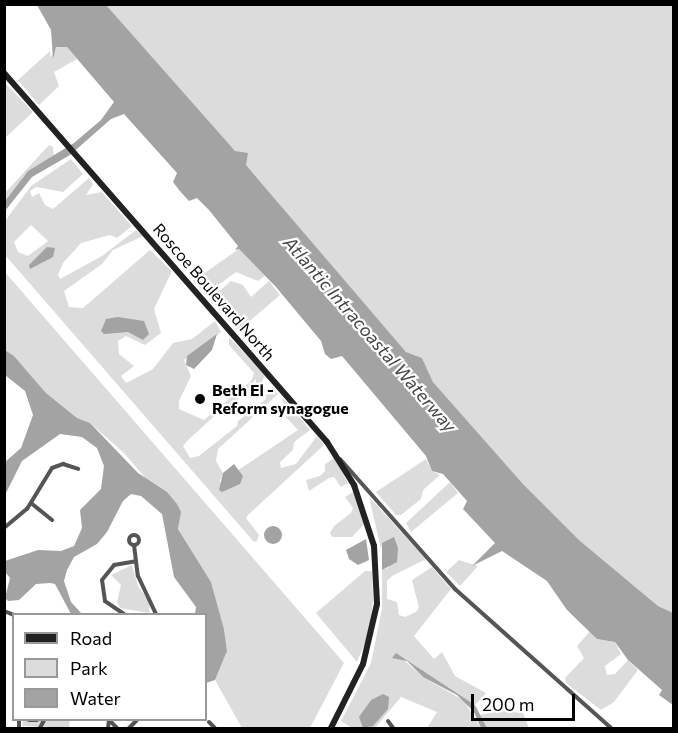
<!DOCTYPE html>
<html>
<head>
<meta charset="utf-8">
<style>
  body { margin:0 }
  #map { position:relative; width:678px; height:733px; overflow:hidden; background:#fff; font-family:Commissioner,sans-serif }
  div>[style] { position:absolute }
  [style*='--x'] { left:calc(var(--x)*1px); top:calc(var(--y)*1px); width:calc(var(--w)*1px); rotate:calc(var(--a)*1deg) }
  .green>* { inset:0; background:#dcdcdc }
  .water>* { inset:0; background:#a3a3a3 }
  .round { border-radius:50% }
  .street>* { height:4px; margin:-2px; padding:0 2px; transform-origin:2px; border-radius:2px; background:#555 }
  .street>.ring { margin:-2px; padding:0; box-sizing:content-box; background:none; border:4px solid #555; border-radius:50% }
  .secondary>* { height:6px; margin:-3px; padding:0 3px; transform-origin:3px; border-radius:3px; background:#222 }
  .dots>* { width:16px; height:16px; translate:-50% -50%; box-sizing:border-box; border:3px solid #fff; border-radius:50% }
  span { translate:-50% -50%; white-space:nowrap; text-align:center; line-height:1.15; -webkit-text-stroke:4.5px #fff; paint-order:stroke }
  .street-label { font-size:16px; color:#000 }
  .poi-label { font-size:16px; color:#000; font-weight:700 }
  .left { translate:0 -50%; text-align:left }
  .water-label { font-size:18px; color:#444; font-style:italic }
  .frame { position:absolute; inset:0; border:6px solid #000; pointer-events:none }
  .legend { position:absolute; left:12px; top:613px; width:195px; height:108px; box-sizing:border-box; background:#fff; border:2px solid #999; margin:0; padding:8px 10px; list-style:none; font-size:18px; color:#000 }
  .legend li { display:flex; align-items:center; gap:12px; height:30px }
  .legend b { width:30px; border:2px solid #999 }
  .scale { position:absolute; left:471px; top:694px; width:104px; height:27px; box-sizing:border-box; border:3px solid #000; border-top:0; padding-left:8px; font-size:18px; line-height:21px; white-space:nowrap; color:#000; -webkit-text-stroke:4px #fff; paint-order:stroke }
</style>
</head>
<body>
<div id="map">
  <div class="green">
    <i style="clip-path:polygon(106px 5px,673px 5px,673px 613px,658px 606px,579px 540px,523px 484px,433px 382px,422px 358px,406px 352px)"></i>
    <i style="clip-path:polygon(58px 45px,67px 47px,77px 59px,54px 72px,59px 86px,39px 105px,18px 80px,50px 51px,51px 57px)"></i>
    <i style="clip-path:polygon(4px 82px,33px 112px,5px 138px,4px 138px)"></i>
    <i style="clip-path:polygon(49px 145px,53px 147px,54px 156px,28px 171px,5px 201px,5px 193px)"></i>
    <i style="clip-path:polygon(evenodd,71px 159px,83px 174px,63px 192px,36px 187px,30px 191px,32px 197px,39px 193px,45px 205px,53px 209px,89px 178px,93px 184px,86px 195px,102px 192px,132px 226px,117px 238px,110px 235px,81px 243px,63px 263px,58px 275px,60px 279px,102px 256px,136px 230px,143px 236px,113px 250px,102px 264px,64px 291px,69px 307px,83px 308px,150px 250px,172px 271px,154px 309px,161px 333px,145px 345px,126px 336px,118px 341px,119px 354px,134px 366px,121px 376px,126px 383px,153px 369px,173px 343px,192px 339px,215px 321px,221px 332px,184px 360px,191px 376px,179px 401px,179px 409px,204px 420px,252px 380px,254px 373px,229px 345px,229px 337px,265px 375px,260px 386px,223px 408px,187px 441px,183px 446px,190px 458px,199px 456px,237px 426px,238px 421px,266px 399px,266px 391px,271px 387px,278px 394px,218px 449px,216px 461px,223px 473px,219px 483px,298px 430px,286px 417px,282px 397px,310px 430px,294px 442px,293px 450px,280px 462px,281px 468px,296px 464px,317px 436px,324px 445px,248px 515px,246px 518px,259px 535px,257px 541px,254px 542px,5px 255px,5px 221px,31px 186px,71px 159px,31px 225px,48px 241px,28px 256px,18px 252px,14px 242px,31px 225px)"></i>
    <i style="clip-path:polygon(239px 249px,265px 276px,258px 281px,236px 272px,206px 294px,193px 281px)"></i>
    <i style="clip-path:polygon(4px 271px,344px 663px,310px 728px,242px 728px,215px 680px,227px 651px,224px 629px,211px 582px,178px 529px,180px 518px,124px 453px,90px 423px,77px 418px,46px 393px,14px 356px,5px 350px)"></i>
    <i style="clip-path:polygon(231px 281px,243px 285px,251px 297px,269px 281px,280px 295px,238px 331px,210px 299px)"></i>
    <i style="clip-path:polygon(334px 458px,348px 483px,341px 487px,334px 477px,329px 478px,309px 491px,306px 480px,320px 476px,325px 471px,325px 464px)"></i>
    <i style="clip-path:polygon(426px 459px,432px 471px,440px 475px,423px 490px,421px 499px,401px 515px,396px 515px,376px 492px)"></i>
    <i style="clip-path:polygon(450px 482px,458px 493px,411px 532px,406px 523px)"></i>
    <i style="clip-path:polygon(353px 492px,365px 523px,352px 537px,332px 537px,330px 533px,334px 526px,351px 513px,353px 508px,345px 497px)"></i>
    <i style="clip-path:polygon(369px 497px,426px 559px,392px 576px,387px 581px,387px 599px,397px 602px,399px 615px,405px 617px,416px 612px,419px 608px,412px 580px,432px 567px,451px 589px,414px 636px,434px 659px,442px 652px,455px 676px,486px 693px,475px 705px,396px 653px,423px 677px,463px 700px,481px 728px,427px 728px,437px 712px,401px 697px,375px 728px,367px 728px,388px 709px,371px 700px,360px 717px,363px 728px,367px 728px,352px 728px,341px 721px,371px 663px,382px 609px,382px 570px,388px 568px,398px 548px,382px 543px,381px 549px)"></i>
    <i style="clip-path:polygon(459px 560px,478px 566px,460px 586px,446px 572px)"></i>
    <i style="clip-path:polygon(132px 565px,138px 586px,150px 603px,149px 613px,120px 608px,117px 602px,121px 585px,111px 575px)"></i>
    <i style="clip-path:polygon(365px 571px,372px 571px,373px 601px,369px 633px,357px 662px,316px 613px)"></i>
    <i style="clip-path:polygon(590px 631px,597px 639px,615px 642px,621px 654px,605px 666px,607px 675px,615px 674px,628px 660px,638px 670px,614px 702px,601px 710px,566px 683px,565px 678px,584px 658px,577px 646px)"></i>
    <i style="clip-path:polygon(500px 711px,523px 713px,529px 728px,487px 728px,480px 715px)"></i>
    <i style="clip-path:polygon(49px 720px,70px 720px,69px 728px,22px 726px,23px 721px)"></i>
  </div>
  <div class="water">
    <i style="clip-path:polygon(37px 5px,106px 5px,235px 151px,248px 153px,246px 165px,262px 184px,406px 352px,422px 358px,433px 382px,523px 484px,579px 540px,658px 606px,673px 613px,673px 705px,659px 695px,662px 690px,628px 660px,615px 642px,597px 639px,567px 610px,547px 581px,502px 551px,472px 566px,495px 543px,463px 509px,467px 501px,443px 474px,432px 471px,426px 456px,342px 356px,331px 359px,325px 354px,321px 341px,276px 287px,239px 249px,235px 250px,238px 246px,209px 210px,197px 198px,189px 201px,179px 190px,173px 182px,177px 173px,124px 114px,111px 119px,70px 155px,32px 177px,5px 211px,5px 201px,28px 171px,74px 143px,101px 120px,114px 102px,67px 47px,56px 47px,53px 59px,51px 30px)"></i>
    <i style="clip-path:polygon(47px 247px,55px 248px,53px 257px,30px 269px,29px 265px)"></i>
    <i style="clip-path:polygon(118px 317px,144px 321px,149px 334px,143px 340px,128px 332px,104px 334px,101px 331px,106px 319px)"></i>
    <i style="clip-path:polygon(217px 334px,212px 350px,194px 369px,186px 365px,187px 356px)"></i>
    <i style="clip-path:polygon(5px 350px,14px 356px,46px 393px,77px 418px,90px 423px,138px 473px,167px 492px,177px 504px,181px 512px,178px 529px,211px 582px,224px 629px,227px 651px,215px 680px,206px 683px,206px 614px,195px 614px,196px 607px,174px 577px,162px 514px,141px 496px,131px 494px,123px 501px,107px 532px,97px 544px,74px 557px,67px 570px,64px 581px,71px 602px,82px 614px,71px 614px,55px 584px,50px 583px,36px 584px,19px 600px,8px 601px,5px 598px,10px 578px,5px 572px,5px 561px,38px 550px,61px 551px,74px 546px,82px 528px,80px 510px,101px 489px,104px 466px,97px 448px,82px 437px,60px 434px,22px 461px,5px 495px,5px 462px,21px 448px,33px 415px,25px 391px,5px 375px)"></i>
    <i style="clip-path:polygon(234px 464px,243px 476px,240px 484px,222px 492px,219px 490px,223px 473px)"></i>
    <i class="round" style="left:264px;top:526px;width:18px;height:18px"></i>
    <i style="clip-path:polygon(394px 537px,398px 548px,397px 562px,382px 570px,382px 543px)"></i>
    <i style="clip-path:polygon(366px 539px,369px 560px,358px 565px,349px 559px,346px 550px)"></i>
    <i style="clip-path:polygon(396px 653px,475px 705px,487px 728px,481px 728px,474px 712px,457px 695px,423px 677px,407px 661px,392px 658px)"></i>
    <i style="clip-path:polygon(383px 694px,389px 697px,388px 709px,373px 726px,363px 728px,359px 717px,371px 700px)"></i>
  </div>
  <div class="street">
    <i style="--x:340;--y:459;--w:174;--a:48.5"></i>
    <i style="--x:455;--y:589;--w:209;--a:41.7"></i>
    <i style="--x:31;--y:503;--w:27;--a:39"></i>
    <i style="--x:4;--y:528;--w:30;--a:-40"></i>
    <i style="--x:27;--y:509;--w:48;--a:-58.6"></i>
    <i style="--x:52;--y:468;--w:12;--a:-20"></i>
    <i style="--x:63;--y:464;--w:16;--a:18"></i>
    <i class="ring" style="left:129px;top:535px;width:6px;height:6px"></i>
    <i style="--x:134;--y:545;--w:31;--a:83"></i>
    <i style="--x:138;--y:576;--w:42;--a:64.7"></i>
    <i style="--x:4;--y:611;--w:11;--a:22"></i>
    <i style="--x:124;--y:614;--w:23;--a:-146"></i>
    <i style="--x:105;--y:601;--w:21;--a:-98"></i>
    <i style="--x:102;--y:580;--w:19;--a:-51"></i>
    <i style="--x:114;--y:565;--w:22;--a:-10"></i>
    <i style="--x:19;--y:720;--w:8;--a:90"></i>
    <i style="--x:29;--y:720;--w:8;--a:0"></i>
    <i style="--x:109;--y:720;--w:11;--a:45"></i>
    <i style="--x:388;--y:721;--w:9;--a:54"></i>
    <i style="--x:209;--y:722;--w:8;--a:45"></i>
    <i style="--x:40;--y:728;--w:9;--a:-63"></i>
    <i style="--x:108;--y:728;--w:8;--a:-83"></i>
    <i style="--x:129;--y:728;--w:11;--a:-45"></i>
  </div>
  <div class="secondary">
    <i style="--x:4;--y:73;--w:490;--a:48.8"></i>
    <i style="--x:327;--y:442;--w:51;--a:57.9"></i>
    <i style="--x:354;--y:485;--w:64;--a:71.8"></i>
    <i style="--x:374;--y:546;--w:58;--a:87"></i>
    <i style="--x:377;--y:604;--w:62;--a:103.1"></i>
    <i style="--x:363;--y:664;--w:72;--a:116.6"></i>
  </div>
  <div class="dots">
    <i style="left:200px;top:399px;background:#000"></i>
  </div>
  <div class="street-label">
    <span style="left:214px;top:292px;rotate:49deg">Roscoe Boulevard North</span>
  </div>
  <div class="poi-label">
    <span class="left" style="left:212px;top:399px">Beth El -<br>Reform synagogue</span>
  </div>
  <div class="water-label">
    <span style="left:370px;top:334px;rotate:49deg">Atlantic Intracoastal Waterway</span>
  </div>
  <div class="frame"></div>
  <ul class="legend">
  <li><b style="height:8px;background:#222"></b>Road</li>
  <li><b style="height:16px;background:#dcdcdc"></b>Park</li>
  <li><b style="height:16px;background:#a3a3a3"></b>Water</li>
  </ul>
  <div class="scale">200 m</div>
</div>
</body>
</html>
